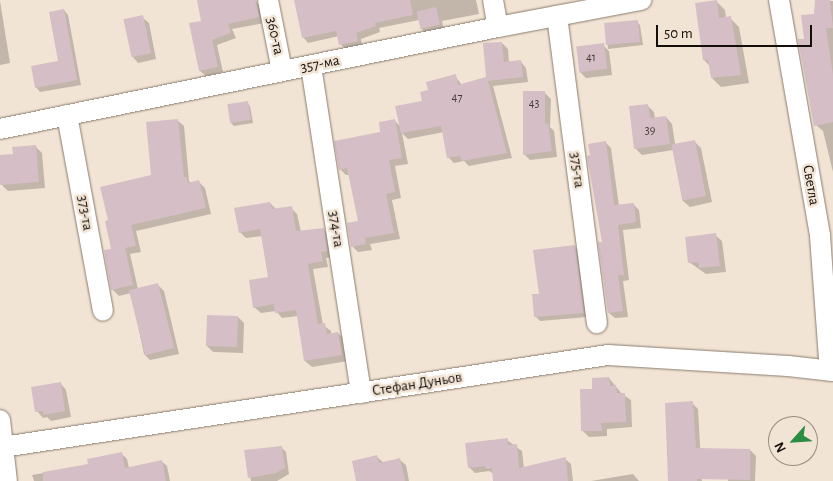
<!DOCTYPE html>
<html>
<head>
<meta charset="utf-8">
<style>
  body { margin:0 }
  #map { position:relative; width:833px; height:481px; overflow:hidden; background:#f2e4d4; font-family:"Alegreya Sans",sans-serif }
  div>[style] { position:absolute }
  [style*='--x'] { left:calc(var(--x)*1px); top:calc(var(--y)*1px); width:calc(var(--w)*1px); rotate:calc(var(--a)*1deg) }
  .shadow>* { inset:0; background:#0003 }
  .building>* { inset:0; background:#d5bec5; transform-origin:0 0 }
  .roads { filter:drop-shadow(0 0 1px #897c6e) drop-shadow(0 0 1px #897c6e) }
  .minor>* { height:20px; margin:-10px; padding:0 10px; transform-origin:10px; border-radius:10px; background:#fff }
  span { translate:-50% -50%; white-space:nowrap; text-align:center; line-height:1.15; -webkit-text-stroke:5px #f2e4d4; paint-order:stroke }
  .number-label { font-size:12px; color:#443a38 }
  .number-label span { -webkit-text-stroke-width:0 }
  .street-label { font-size:15px; color:#130e09 }
  .north { position:absolute; left:768px; top:416px; width:50px; height:50px; box-sizing:border-box; background:#f2e4d4; border:1px solid #998e83; border-radius:50%; rotate:244deg; font-size:14px; font-weight:700; line-height:20px; text-align:center; color:#130e09 }
  .north::after { content:''; display:block; margin:auto; width:18px; height:22px; background:#2b8d41; clip-path:polygon(50% 0,100% 100%,50% 72%,0 100%) }
  .scale { position:absolute; left:656px; top:25px; width:156px; height:22px; box-sizing:border-box; border:2px solid #130e09; border-top:0; padding-left:6px; font-size:15px; line-height:18px; white-space:nowrap; color:#130e09; -webkit-text-stroke:4px #f2e4d4; paint-order:stroke }
</style>
</head>
<body>
<div id="map">
  <div class="shadow">
    <i style="clip-path:polygon(199px 0,256px 1px,261px 6px,264px 23px,232px 29px,236px 38px,217px 45px,223px 72px,206px 76px,200px 71px,203px 22px)"></i>
    <i style="clip-path:polygon(295px 0,476px 0,479px 14px,442px 21px,444px 30px,426px 34px,421px 28px,419px 20px,379px 28px,380px 32px,361px 39px,362px 46px,346px 49px,340px 44px,339px 36px,308px 43px,303px 37px)"></i>
    <i style="clip-path:polygon(816px 0,833px 1px,833px 172px,823px 131px,816px 125px,805px 40px,815px 15px)"></i>
    <i style="clip-path:polygon(0 1px,10px 63px,0 65px)"></i>
    <i style="clip-path:polygon(716px 1px,725px 10px,726px 18px,730px 18px,739px 27px,749px 83px,721px 87px,712px 78px,710px 66px,704px 60px)"></i>
    <i style="clip-path:polygon(64px 10px,68px 15px,81px 85px,40px 92px,36px 87px,59px 62px)"></i>
    <i style="clip-path:polygon(142px 17px,149px 23px,156px 59px,138px 63px,132px 56px)"></i>
    <i style="clip-path:polygon(637px 22px,640px 25px,643px 45px,608px 49px,606px 26px)"></i>
    <i style="clip-path:polygon(502px 43px,508px 49px,509px 63px,521px 62px,526px 68px,528px 82px,493px 86px,512px 158px,469px 166px,464px 161px,454px 163px,448px 157px,444px 132px,408px 139px,402px 133px,408px 164px,395px 166px,401px 198px,392px 200px,400px 239px,370px 244px,372px 250px,358px 252px,352px 246px,360px 222px,350px 175px,346px 175px,340px 169px,395px 121px,401px 127px,423px 102px,430px 91px,455px 76px,462px 85px,488px 78px)"></i>
    <i style="clip-path:polygon(603px 45px,609px 51px,612px 75px,586px 78px,580px 72px)"></i>
    <i style="clip-path:polygon(544px 92px,551px 99px,550px 127px,554px 131px,557px 157px,530px 160px,524px 154px)"></i>
    <i style="clip-path:polygon(247px 103px,250px 106px,253px 123px,234px 126px,231px 123px)"></i>
    <i style="clip-path:polygon(647px 105px,654px 112px,655px 119px,666px 117px,672px 124px,675px 144px,695px 142px,701px 148px,712px 202px,690px 207px,683px 201px,673px 150px,642px 155px,635px 148px)"></i>
    <i style="clip-path:polygon(177px 120px,184px 126px,189px 181px,191px 183px,199px 182px,205px 188px,211px 214px,136px 231px,141px 252px,130px 254px,138px 289px,158px 285px,164px 291px,179px 354px,150px 360px,144px 354px,131px 293px,119px 296px,112px 289px,113px 250px,153px 176px)"></i>
    <i style="clip-path:polygon(606px 143px,611px 148px,619px 206px,633px 204px,639px 210px,641px 228px,623px 230px,629px 280px,623px 281px,628px 317px,615px 318px,609px 313px,603px 243px)"></i>
    <i style="clip-path:polygon(36px 147px,42px 153px,45px 188px,8px 191px,2px 185px,0 156px,14px 155px)"></i>
    <i style="clip-path:polygon(270px 203px,277px 210px,291px 208px,297px 214px,301px 232px,323px 229px,329px 235px,333px 257px,326px 258px,328px 267px,313px 269px,323px 325px,331px 331px,331px 334px,338px 333px,344px 339px,348px 361px,312px 367px,305px 361px,298px 316px,282px 318px,276px 311px,261px 313px,254px 307px,270px 278px,263px 236px,246px 238px,240px 232px)"></i>
    <i style="clip-path:polygon(715px 235px,722px 241px,726px 272px,706px 274px,689px 262px)"></i>
    <i style="clip-path:polygon(574px 246px,579px 251px,587px 317px,540px 321px,535px 316px,540px 295px)"></i>
    <i style="clip-path:polygon(238px 317px,244px 323px,243px 353px,213px 352px,207px 346px)"></i>
    <i style="clip-path:polygon(609px 378px,622px 394px,631px 400px,632px 427px,607px 429px,607px 436px,589px 437px,583px 431px,594px 390px)"></i>
    <i style="clip-path:polygon(60px 383px,66px 390px,71px 417px,51px 421px,47px 417px,43px 418px,37px 411px)"></i>
    <i style="clip-path:polygon(692px 403px,698px 409px,702px 481px,669px 481px)"></i>
    <i style="clip-path:polygon(507px 440px,522px 451px,524px 468px,565px 459px,571px 464px,573px 481px,496px 481px,494px 474px,489px 471px,475px 473px,469px 467px)"></i>
    <i style="clip-path:polygon(281px 447px,286px 452px,289px 474px,277px 481px,251px 481px,245px 451px)"></i>
    <i style="clip-path:polygon(726px 450px,750px 450px,756px 456px,755px 481px,728px 481px)"></i>
    <i style="clip-path:polygon(121px 453px,127px 459px,129px 468px,161px 461px,167px 466px,170px 481px,34px 481px,32px 475px,90px 465px)"></i>
    <i style="clip-path:polygon(377px 457px,384px 463px,400px 460px,406px 465px,409px 481px,358px 481px)"></i>
    <i style="clip-path:polygon(633px 474px,639px 481px,575px 481px,591px 481px)"></i>
  </div>
  <div class="building">
    <i style="clip-path:polygon(197px 0,256px 0,259px 17px,228px 24px,231px 33px,212px 40px,218px 67px,199px 71px,189px 23px,201px 21px)"></i>
    <i style="clip-path:polygon(294px 0,410px 0,413px 15px,375px 23px,376px 26px,356px 33px,358px 41px,339px 45px,336px 31px,302px 38px)"></i>
    <i style="clip-path:polygon(717px 0,719px 18px,731px 16px,741px 75px,711px 78px,708px 60px,703px 60px,695px 3px)"></i>
    <i style="clip-path:polygon(815px 0,830px 0,833px 28px,826px 28px,833px 75px,833px 122px,814px 126px,798px 39px,804px 39px,801px 15px,814px 14px)"></i>
    <i style="left:436px;top:7px;width:18px;height:20px;rotate:77deg"></i>
    <i style="clip-path:polygon(64px 9px,77px 80px,35px 88px,31px 66px,58px 61px,49px 12px)"></i>
    <i style="left:143px;top:15px;width:39px;height:20px;rotate:78deg"></i>
    <i style="left:638px;top:20px;width:22px;height:34px;rotate:85deg"></i>
    <i style="clip-path:polygon(502px 42px,504px 62px,521px 60px,523px 77px,488px 81px,507px 153px,462px 161px,460px 156px,447px 158px,441px 126px,401px 133px,395px 106px,422px 101px,420px 92px,428px 90px,426px 82px,456px 74px,458px 85px,486px 77px,483px 43px)"></i>
    <i style="left:604px;top:43px;width:26px;height:28px;rotate:83deg"></i>
    <i style="clip-path:polygon(523px 91px,545px 91px,545px 124px,548px 123px,552px 151px,523px 155px)"></i>
    <i style="left:248px;top:101px;width:19px;height:21px;rotate:81deg"></i>
    <i style="clip-path:polygon(648px 104px,650px 118px,666px 116px,670px 144px,634px 149px,629px 106px)"></i>
    <i style="clip-path:polygon(178px 119px,184px 177px,186px 177px,188px 183px,199px 180px,206px 208px,131px 225px,136px 246px,125px 248px,133px 285px,111px 290px,104px 250px,111px 249px,105px 221px,108px 220px,100px 187px,151px 175px,146px 122px)"></i>
    <i style="clip-path:polygon(395px 119px,402px 158px,389px 160px,395px 192px,386px 194px,394px 233px,365px 238px,366px 244px,351px 247px,347px 223px,358px 221px,347px 168px,339px 170px,334px 141px,380px 132px,379px 122px)"></i>
    <i style="left:695px;top:140px;width:57px;height:24px;rotate:79deg"></i>
    <i style="clip-path:polygon(606px 141px,614px 205px,634px 203px,636px 222px,618px 225px,624px 275px,618px 275px,623px 311px,608px 313px,598px 242px,602px 242px,587px 156px,590px 155px,588px 144px)"></i>
    <i style="clip-path:polygon(36px 145px,39px 182px,0 185px,0 155px,13px 154px,12px 147px)"></i>
    <i style="clip-path:polygon(270px 202px,272px 209px,292px 206px,296px 231px,324px 228px,327px 251px,321px 252px,323px 261px,308px 264px,318px 324px,325px 323px,327px 334px,338px 332px,342px 355px,304px 361px,296px 310px,275px 313px,274px 304px,253px 308px,249px 280px,268px 277px,260px 229px,239px 233px,234px 208px)"></i>
    <i style="clip-path:polygon(716px 233px,720px 266px,699px 268px,698px 262px,688px 263px,685px 237px)"></i>
    <i style="clip-path:polygon(575px 245px,584px 313px,534px 317px,532px 294px,539px 294px,533px 250px)"></i>
    <i style="left:158px;top:283px;width:67px;height:30px;rotate:76deg"></i>
    <i style="left:207px;top:315px;width:31px;height:31px;rotate:2deg"></i>
    <i style="clip-path:polygon(609px 377px,610px 386px,616px 385px,617px 393px,625px 393px,626px 422px,601px 423px,602px 431px,581px 431px,580px 389px,592px 389px,592px 378px)"></i>
    <i style="clip-path:polygon(61px 382px,65px 411px,43px 415px,43px 411px,35px 412px,31px 387px)"></i>
    <i style="clip-path:polygon(693px 401px,696px 448px,750px 449px,750px 480px,697px 479px,697px 481px,668px 481px,665px 403px)"></i>
    <i style="clip-path:polygon(508px 438px,508px 445px,517px 444px,519px 468px,566px 457px,568px 481px,493px 481px,492px 468px,486px 469px,485px 466px,468px 468px,465px 443px)"></i>
    <i style="clip-path:polygon(282px 446px,285px 468px,276px 473px,248px 478px,244px 450px)"></i>
    <i style="clip-path:polygon(122px 452px,125px 468px,162px 460px,166px 481px,43px 481px,43px 472px,88px 464px,87px 459px)"></i>
    <i style="clip-path:polygon(377px 455px,379px 463px,400px 458px,405px 481px,356px 481px,352px 461px)"></i>
  </div>
  <div class="roads">
    <div class="minor">
      <i style="--x:268;--y:0;--w:72;--a:78.8"></i>
      <i style="--x:493;--y:0;--w:27;--a:80"></i>
      <i style="--x:779;--y:0;--w:240;--a:80.1"></i>
      <i style="--x:820;--y:236;--w:135;--a:85.8"></i>
      <i style="--x:557;--y:16;--w:310;--a:82.6"></i>
      <i style="--x:311;--y:66;--w:331;--a:81.3"></i>
      <i style="--x:67;--y:115;--w:199;--a:79.6"></i>
      <i style="--x:0;--y:129;--w:508;--a:-11.58"></i>
      <i style="--x:498;--y:27;--w:146;--a:-10.7"></i>
      <i style="--x:0;--y:420;--w:61;--a:83.5"></i>
      <i style="--x:3;--y:447;--w:612;--a:-8.65"></i>
      <i style="--x:608;--y:355;--w:180;--a:3.5"></i>
      <i style="--x:788;--y:366;--w:45;--a:6.3"></i>
    </div>
  </div>
  <div class="number-label">
    <span style="left:591px;top:58px">41</span>
    <span style="left:457px;top:98px">47</span>
    <span style="left:534px;top:104px">43</span>
    <span style="left:650px;top:131px">39</span>
  </div>
  <div class="street-label">
    <span style="left:275px;top:36px;rotate:78deg">360-та</span>
    <span style="left:320px;top:64px;rotate:-11deg">357-ма</span>
    <span style="left:577px;top:170px;rotate:82deg">375-та</span>
    <span style="left:811px;top:185px;rotate:80deg">Светла</span>
    <span style="left:85px;top:213px;rotate:80deg">373-та</span>
    <span style="left:336px;top:229px;rotate:81deg">374-та</span>
    <span style="left:417px;top:384px;rotate:-9deg">Стефан Дуньов</span>
  </div>
  <div class="north">N</div>
  <div class="scale">50 m</div>
</div>
</body>
</html>
